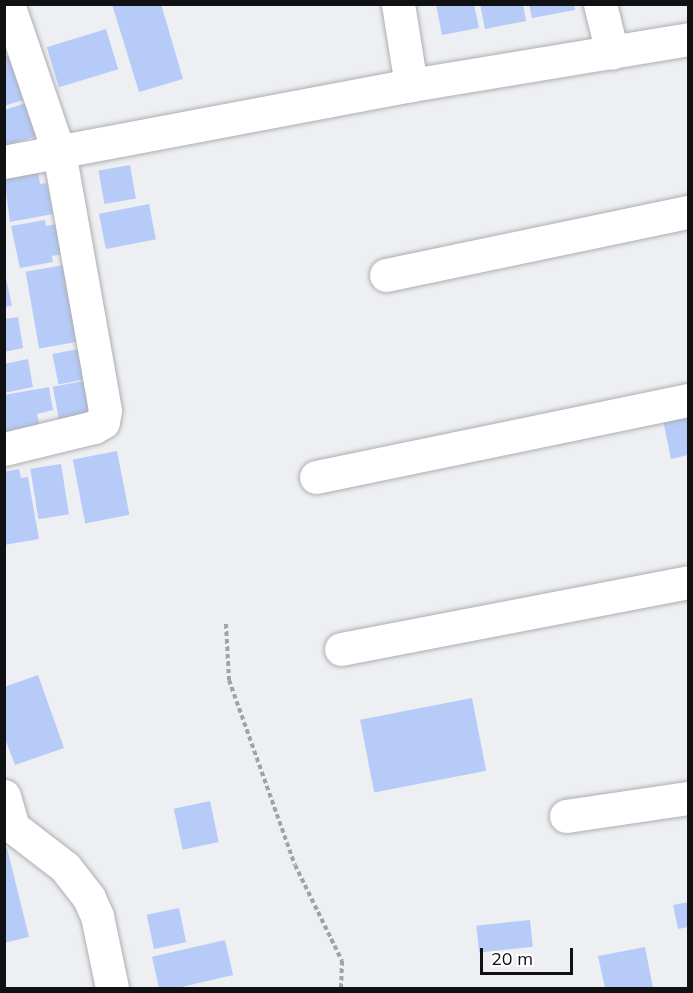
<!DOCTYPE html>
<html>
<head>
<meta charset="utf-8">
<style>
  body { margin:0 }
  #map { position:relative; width:693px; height:993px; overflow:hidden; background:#eeeff2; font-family:Mulish,sans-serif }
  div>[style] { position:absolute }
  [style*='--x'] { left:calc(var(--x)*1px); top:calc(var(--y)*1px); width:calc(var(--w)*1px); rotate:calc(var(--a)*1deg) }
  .building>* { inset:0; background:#b7cbf9; transform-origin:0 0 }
  .path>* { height:4px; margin-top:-2px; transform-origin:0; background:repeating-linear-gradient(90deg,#a1a2a4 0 4.5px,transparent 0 7.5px) }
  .roads { filter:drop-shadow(0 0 2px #acaeb0) drop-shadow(0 0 2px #acaeb0) }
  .minor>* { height:33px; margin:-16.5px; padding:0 16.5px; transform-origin:16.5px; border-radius:16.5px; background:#fff }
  span { translate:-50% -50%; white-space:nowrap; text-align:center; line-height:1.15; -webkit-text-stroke:6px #fff; paint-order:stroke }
  .frame { position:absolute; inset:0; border:6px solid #101112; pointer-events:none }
  .scale { position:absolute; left:480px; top:948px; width:93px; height:27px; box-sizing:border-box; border:3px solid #101112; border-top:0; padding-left:8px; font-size:18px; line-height:21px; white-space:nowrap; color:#101112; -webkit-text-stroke:4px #fff; paint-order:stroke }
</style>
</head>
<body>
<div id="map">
  <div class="building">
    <i style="clip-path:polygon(112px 4px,161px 4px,183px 79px,139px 92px)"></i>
    <i style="clip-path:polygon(436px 4px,474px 4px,479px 28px,442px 35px)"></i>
    <i style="clip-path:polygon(480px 4px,523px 4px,526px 21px,485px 29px)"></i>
    <i style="clip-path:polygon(529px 4px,574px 4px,575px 10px,532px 18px)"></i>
    <i style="left:106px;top:29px;width:42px;height:62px;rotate:73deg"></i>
    <i style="clip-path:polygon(10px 55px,23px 100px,4px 106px,4px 57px)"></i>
    <i style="clip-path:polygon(36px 100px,46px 133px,4px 146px,4px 110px)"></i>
    <i style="left:130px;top:165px;width:34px;height:32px;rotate:80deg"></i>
    <i style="clip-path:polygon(38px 171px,40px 184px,47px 183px,53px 214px,10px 222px,4px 177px)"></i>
    <i style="left:149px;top:204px;width:36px;height:51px;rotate:79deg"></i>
    <i style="clip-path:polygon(45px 220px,46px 226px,63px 223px,69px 253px,52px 256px,53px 262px,20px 268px,11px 226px)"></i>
    <i style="left:64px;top:265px;width:78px;height:39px;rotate:80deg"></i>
    <i style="clip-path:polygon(4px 269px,12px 306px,4px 307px)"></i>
    <i style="clip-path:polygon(18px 317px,23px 348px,4px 352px,4px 319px)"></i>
    <i style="left:78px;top:349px;width:31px;height:26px;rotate:79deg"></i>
    <i style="clip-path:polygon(28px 359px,33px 387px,4px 393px,4px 364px)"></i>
    <i style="left:88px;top:380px;width:37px;height:36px;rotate:79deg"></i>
    <i style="clip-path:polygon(49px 387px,53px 410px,37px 414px,40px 427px,5px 434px,4px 395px)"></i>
    <i style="clip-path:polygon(688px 405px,688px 455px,671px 459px,661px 410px)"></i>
    <i style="left:117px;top:451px;width:65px;height:45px;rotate:79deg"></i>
    <i style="left:61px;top:464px;width:51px;height:31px;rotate:81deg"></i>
    <i style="clip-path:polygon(19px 469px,21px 478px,28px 477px,39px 539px,4px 545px,4px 472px)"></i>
    <i style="clip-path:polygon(38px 675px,64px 748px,15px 765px,4px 736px,4px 687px)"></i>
    <i style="left:472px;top:698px;width:74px;height:114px;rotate:79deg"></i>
    <i style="left:210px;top:801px;width:42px;height:37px;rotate:78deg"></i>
    <i style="clip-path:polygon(7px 848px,29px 937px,4px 943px,4px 849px)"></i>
    <i style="clip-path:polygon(688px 902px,688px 927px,678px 929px,673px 905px)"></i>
    <i style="left:179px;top:908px;width:35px;height:33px;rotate:78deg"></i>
    <i style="left:530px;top:920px;width:27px;height:54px;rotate:84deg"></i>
    <i style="left:225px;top:940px;width:36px;height:75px;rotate:77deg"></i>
    <i style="clip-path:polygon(645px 947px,653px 988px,605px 988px,598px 956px)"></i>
  </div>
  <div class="path">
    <i style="--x:226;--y:624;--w:56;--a:86.9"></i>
    <i style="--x:229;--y:680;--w:196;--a:70.4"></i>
    <i style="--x:295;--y:865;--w:107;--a:63.9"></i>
    <i style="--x:342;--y:961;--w:27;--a:92"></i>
  </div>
  <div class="roads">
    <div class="minor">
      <i style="--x:398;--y:4;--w:82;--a:80.9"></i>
      <i style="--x:600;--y:4;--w:50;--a:76.2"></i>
      <i style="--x:4;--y:162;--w:414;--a:-10.7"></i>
      <i style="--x:411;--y:85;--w:281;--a:-9.4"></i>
      <i style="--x:386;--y:275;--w:309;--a:-11.8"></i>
      <i style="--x:4;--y:449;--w:93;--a:-13.7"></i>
      <i style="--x:94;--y:427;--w:10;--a:-29"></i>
      <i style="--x:103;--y:422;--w:12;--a:-81"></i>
      <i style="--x:105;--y:410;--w:261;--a:-100.1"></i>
      <i style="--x:59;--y:153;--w:157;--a:-108.9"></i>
      <i style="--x:316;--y:477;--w:380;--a:-11.7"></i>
      <i style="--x:341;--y:649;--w:353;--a:-10.9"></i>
      <i style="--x:4;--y:796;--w:32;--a:74"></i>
      <i style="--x:13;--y:827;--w:66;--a:37.6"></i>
      <i style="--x:65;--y:867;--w:39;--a:52"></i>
      <i style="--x:89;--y:898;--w:20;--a:66"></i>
      <i style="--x:97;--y:916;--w:74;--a:78.2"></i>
      <i style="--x:566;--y:816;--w:123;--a:-8.4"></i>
    </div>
  </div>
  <div class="frame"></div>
  <div class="scale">20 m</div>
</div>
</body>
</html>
